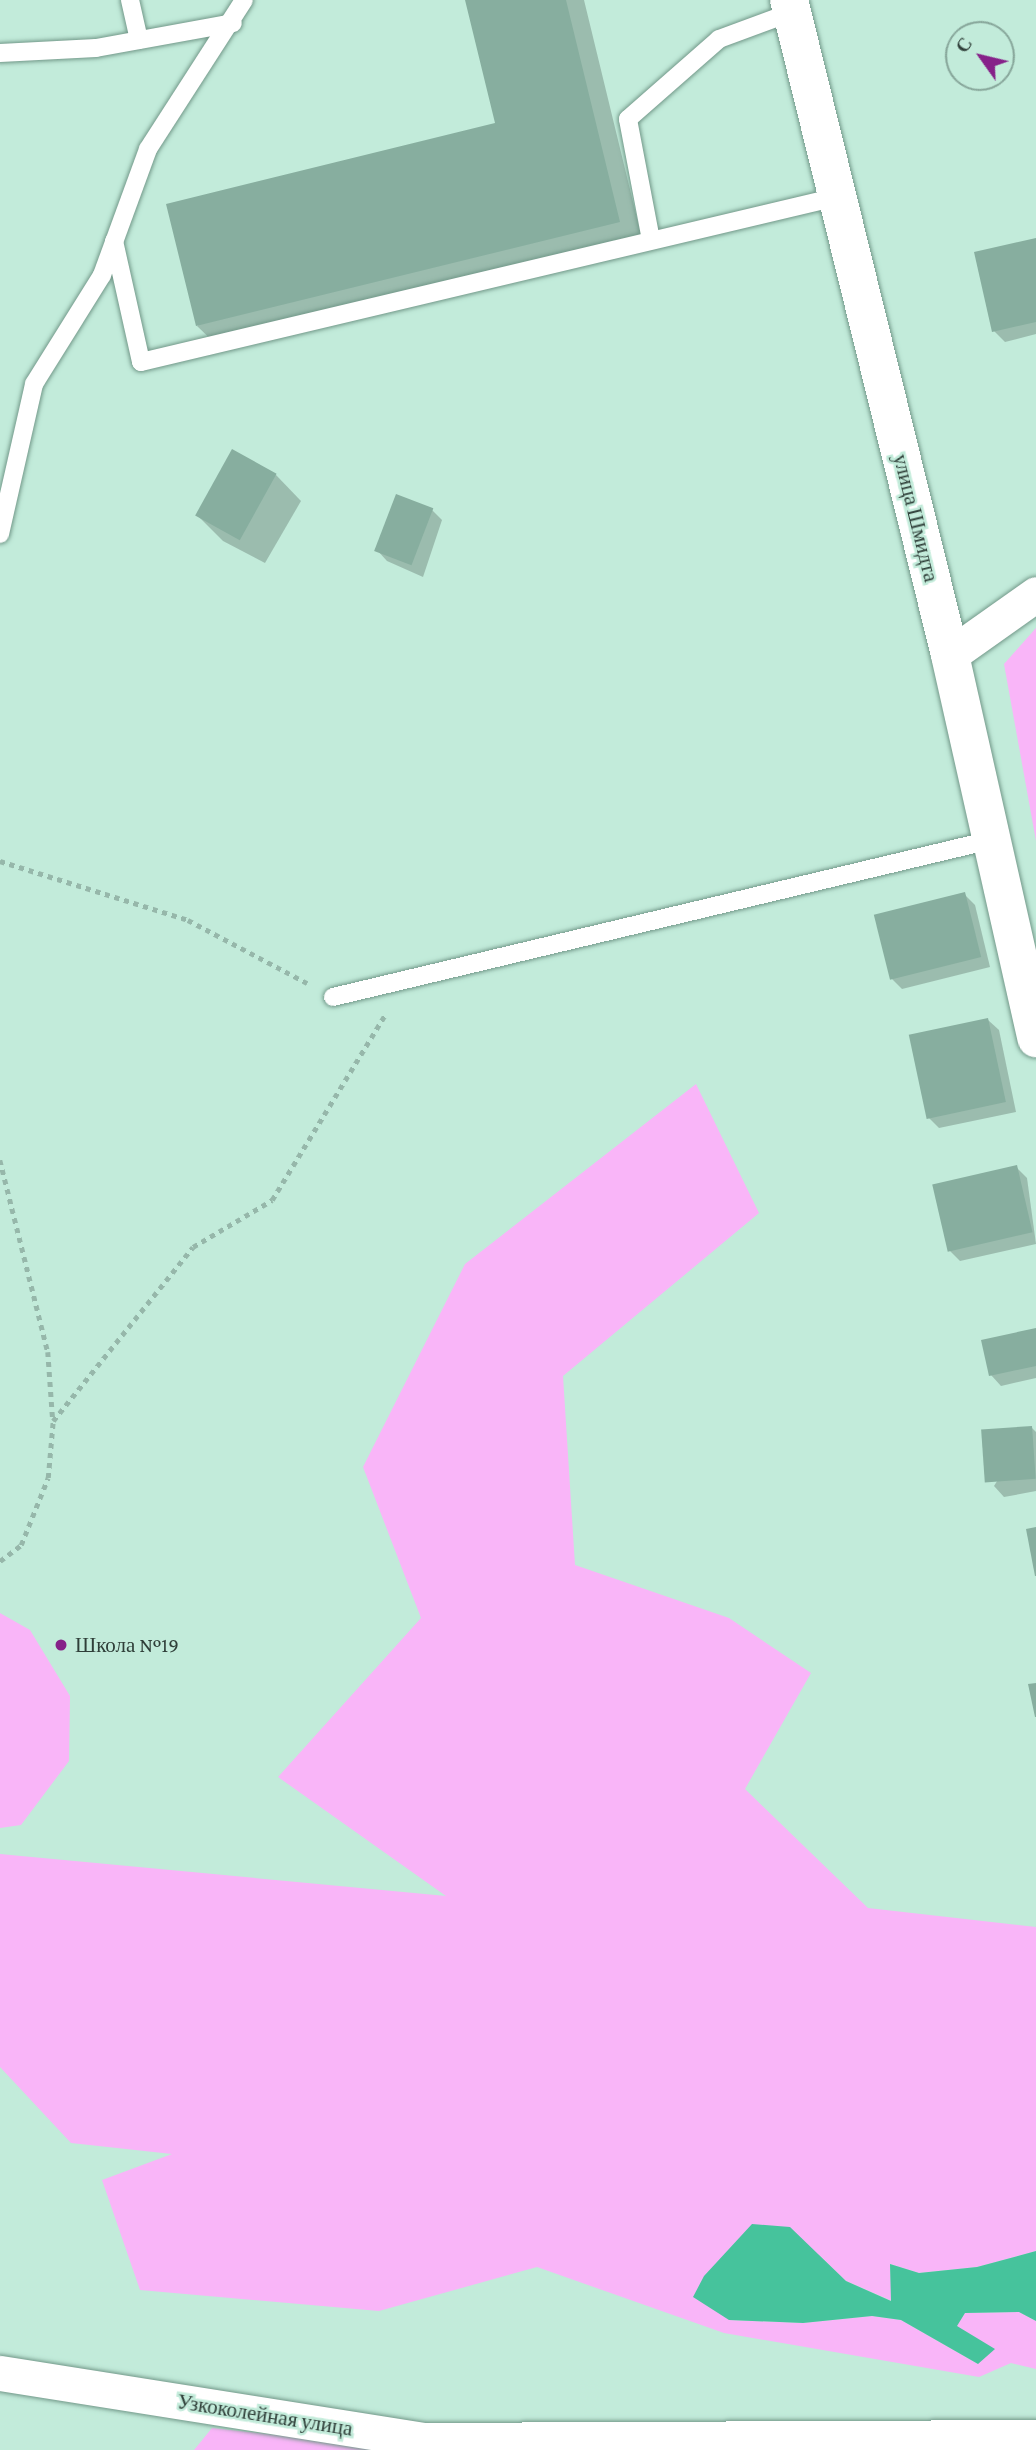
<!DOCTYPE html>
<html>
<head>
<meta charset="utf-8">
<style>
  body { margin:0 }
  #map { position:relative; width:1036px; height:2450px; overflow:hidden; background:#c2ebda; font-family:"Crimson Pro",serif }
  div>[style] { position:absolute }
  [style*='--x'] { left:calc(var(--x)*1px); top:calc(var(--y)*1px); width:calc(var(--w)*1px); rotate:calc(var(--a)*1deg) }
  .green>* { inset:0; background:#f9b5f8 }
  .water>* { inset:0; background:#46c39c }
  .shadow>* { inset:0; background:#0003 }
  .building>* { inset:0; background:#87ae9f; transform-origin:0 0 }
  .path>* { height:4.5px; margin-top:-2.25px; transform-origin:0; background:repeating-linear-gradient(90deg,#96b7aa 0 5px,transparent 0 10px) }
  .roads { filter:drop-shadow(0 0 2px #729889) drop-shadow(0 0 2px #729889) }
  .lane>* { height:18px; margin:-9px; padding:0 9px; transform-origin:9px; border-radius:9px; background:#fff }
  .street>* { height:35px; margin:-17.5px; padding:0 17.5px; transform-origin:17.5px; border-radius:17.5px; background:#fff }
  .primary>* { height:38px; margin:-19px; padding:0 19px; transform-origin:19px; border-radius:19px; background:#fff }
  .dots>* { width:19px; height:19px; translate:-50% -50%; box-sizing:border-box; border:4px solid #c2ebda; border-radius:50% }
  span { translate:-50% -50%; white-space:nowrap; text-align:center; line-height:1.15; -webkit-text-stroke:5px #c2ebda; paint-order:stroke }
  .street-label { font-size:21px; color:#2f3f39 }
  .poi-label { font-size:21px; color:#2f3f39 }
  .left { translate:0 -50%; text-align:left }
  .north { position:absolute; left:945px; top:21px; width:70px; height:70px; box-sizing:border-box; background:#c2ebda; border:2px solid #87a69a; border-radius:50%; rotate:304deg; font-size:19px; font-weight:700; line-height:28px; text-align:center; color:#2f3f39 }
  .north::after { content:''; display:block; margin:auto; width:24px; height:32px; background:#862189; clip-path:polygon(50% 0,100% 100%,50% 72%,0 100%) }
</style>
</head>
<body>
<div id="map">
  <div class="green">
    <i style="clip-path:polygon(1036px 628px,1036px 841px,1004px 664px)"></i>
    <i style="clip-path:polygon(696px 1084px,759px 1213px,563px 1376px,575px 1565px,729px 1618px,811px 1673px,745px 1789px,868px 1908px,1036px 1927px,1036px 2251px,977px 2267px,919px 2273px,890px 2264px,892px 2301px,846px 2281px,819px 2255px,729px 2320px,803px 2323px,872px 2316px,901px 2320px,978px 2364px,957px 2325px,965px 2313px,1019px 2312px,1036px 2321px,1036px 2369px,1011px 2363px,979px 2377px,724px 2333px,537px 2267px,379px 2311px,140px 2290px,102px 2180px,172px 2154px,71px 2143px,0 2067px,0 1854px,446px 1896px,278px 1777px,421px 1618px,363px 1467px,465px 1264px)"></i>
    <i style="clip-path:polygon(0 1613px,30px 1630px,70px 1696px,69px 1761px,21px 1825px,0 1828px)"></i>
    <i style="clip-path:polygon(212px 2428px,332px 2441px,497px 2450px,194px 2450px)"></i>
  </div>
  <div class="water">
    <i style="clip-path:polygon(752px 2224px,790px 2227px,846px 2281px,891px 2301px,890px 2264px,919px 2273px,977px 2267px,1036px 2251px,1036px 2321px,1019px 2312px,965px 2313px,957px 2326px,995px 2349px,978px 2364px,901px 2320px,872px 2316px,803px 2323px,729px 2320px,693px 2297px,704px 2276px)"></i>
  </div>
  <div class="shadow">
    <i style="clip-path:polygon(467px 0,584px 0,644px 247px,223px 351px,197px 326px,497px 125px)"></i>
    <i style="clip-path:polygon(1036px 240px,1036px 334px,1005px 342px,994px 331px)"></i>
    <i style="clip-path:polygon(276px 475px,301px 501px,265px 563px,223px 541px,198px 516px)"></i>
    <i style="clip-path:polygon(432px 510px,442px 520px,423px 577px,387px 561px,377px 550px)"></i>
    <i style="clip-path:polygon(964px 894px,975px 905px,990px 967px,902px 989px,891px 978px)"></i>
    <i style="clip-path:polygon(988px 1020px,999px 1030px,1016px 1112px,939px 1128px,928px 1117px)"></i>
    <i style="clip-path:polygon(1016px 1167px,1027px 1178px,1036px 1244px,960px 1261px,949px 1250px)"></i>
    <i style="clip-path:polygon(1036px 1330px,1036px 1378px,1001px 1386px,991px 1375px)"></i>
    <i style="clip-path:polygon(1031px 1427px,1036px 1432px,1036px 1491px,1004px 1497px,994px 1486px)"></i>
  </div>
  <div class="building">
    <i style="clip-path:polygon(465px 0,566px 0,620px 222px,196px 326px,166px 204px,495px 123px)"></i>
    <i style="clip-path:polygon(1036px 238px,1036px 322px,992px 332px,974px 252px)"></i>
    <i style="left:232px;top:449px;width:51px;height:76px;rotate:29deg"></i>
    <i style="left:396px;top:494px;width:40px;height:61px;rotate:21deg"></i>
    <i style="left:965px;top:892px;width:67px;height:94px;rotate:76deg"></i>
    <i style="left:988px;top:1018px;width:86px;height:81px;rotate:78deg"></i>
    <i style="left:1017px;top:1165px;width:69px;height:87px;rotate:77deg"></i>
    <i style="clip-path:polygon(1036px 1328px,1036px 1366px,989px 1376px,981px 1340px)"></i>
    <i style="left:1032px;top:1426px;width:53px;height:51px;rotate:86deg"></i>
    <i style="clip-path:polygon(1036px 1527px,1036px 1576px,1035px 1576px,1026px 1529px)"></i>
    <i style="clip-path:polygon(1036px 1683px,1036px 1717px,1035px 1717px,1028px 1684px)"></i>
  </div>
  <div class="path">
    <i style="--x:0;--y:861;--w:197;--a:17.4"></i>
    <i style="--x:188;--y:920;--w:135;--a:27.9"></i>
    <i style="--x:0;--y:1160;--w:198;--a:76"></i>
    <i style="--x:48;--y:1352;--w:69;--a:85.9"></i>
    <i style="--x:0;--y:1561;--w:26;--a:-37"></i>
    <i style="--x:21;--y:1545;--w:72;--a:-68.1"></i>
    <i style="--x:48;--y:1478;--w:57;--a:-85"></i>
    <i style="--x:53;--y:1421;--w:223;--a:-51.2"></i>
    <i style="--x:193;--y:1247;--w:92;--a:-30.7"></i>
    <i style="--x:272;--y:1200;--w:217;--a:-58.6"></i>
  </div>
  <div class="roads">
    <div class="lane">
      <i style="--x:130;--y:0;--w:41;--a:77.3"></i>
      <i style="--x:0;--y:53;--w:96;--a:-3"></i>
      <i style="--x:96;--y:48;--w:139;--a:-10.3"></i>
      <i style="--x:651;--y:240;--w:123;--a:-100.8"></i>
      <i style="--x:628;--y:119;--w:121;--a:-41.3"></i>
      <i style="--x:719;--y:39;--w:78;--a:-20.3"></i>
      <i style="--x:114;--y:241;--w:124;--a:77.4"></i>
      <i style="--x:141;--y:362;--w:715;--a:-13.34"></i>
      <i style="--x:0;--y:534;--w:154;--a:-77.2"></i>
      <i style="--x:34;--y:384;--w:128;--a:-58"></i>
      <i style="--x:102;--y:275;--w:134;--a:-69.9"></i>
      <i style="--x:148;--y:149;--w:177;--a:-57.2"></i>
      <i style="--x:333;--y:997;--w:676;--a:-13.42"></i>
    </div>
    <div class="street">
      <i style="--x:950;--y:655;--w:105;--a:-35.3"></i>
      <i style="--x:0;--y:2373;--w:426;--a:9"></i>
      <i style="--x:421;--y:2440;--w:615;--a:-0.28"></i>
    </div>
    <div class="primary">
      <i style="--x:789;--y:0;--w:674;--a:76.19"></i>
      <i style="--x:950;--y:655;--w:393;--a:77.3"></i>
    </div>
  </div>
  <div class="dots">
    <i style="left:61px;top:1645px;background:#862189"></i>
  </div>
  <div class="street-label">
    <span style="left:916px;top:518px;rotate:76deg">улица Шмидта</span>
    <span style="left:265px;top:2415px;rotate:9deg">Узкоколейная улица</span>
  </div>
  <div class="poi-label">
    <span class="left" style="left:75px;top:1645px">Школа №19</span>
  </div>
  <div class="north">С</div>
</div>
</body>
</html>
